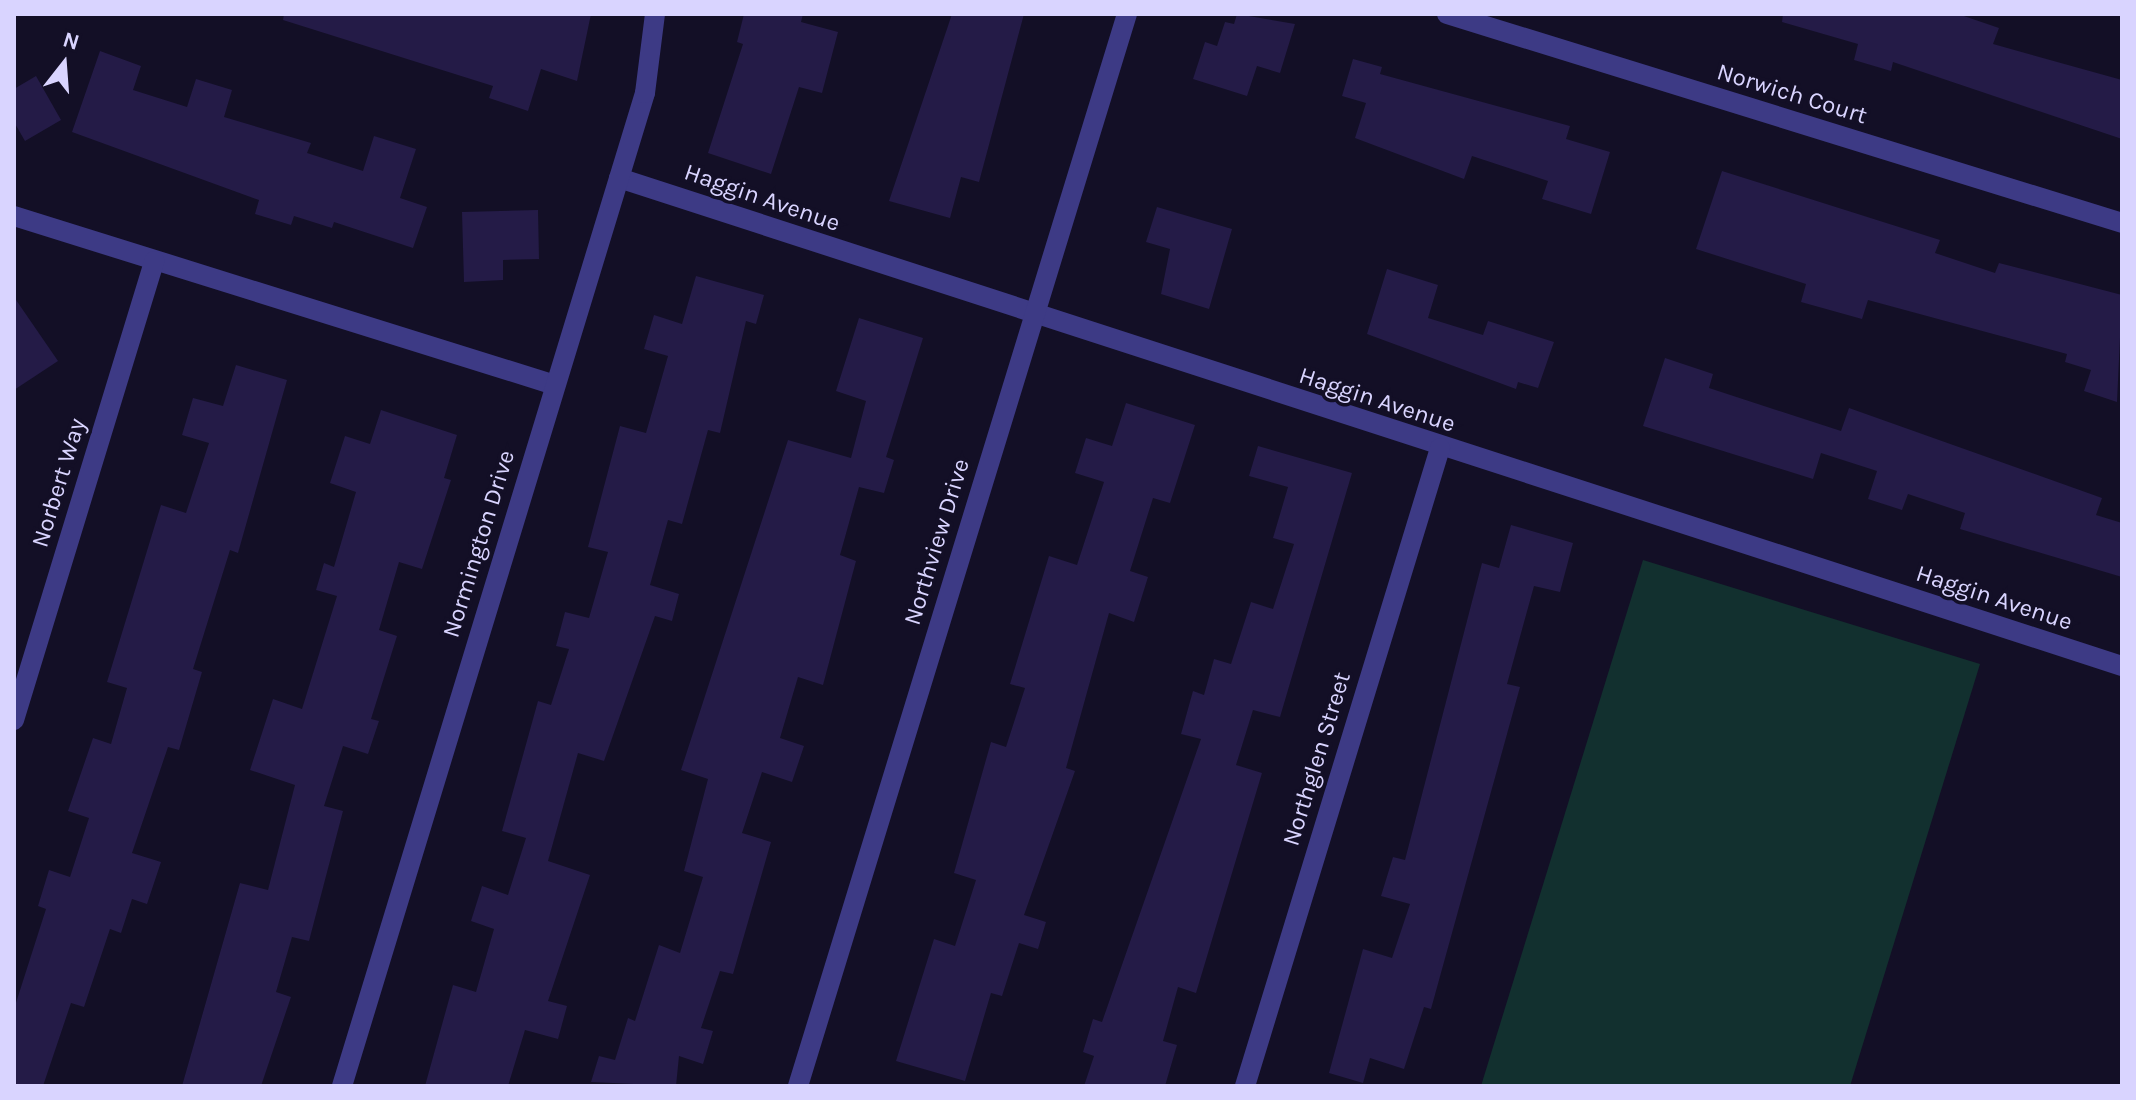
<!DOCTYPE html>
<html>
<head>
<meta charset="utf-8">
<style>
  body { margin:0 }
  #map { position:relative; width:2136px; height:1100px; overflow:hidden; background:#130f26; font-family:Karla,sans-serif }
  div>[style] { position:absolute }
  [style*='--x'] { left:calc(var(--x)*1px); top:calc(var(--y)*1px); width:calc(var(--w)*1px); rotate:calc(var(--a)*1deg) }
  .green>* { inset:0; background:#12302f }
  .building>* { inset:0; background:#241b47 }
  .minor>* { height:20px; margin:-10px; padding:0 10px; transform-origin:10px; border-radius:10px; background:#3d3a85 }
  span { translate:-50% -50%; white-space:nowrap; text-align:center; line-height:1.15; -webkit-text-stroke:7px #130f26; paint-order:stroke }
  .street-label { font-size:24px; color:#d9d4ff }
  .frame { position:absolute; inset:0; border:16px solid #d9d4ff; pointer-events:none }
  .north { position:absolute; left:24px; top:24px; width:80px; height:80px; -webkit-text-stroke:6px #130f26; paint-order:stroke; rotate:17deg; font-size:22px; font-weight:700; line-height:32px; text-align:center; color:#d9d4ff }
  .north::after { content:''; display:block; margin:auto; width:28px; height:36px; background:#d9d4ff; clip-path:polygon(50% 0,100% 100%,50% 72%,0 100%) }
</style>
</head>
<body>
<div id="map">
  <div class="green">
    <i style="clip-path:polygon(1643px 560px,1980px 664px,1850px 1086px,1481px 1086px)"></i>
  </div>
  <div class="building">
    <i style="clip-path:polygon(284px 14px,591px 14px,577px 81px,541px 69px,528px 111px,489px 98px,493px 86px,283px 20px)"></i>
    <i style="clip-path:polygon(744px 14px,803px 14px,801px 22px,838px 32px,822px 93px,799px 87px,771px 174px,708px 153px,743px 44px,737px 42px)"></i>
    <i style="clip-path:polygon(952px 14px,1024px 14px,979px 182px,961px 177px,950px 218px,889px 201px)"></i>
    <i style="clip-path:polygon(1237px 14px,1295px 24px,1280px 73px,1257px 66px,1247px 96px,1193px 79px,1205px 42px,1217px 46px,1225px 22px,1234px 24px)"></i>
    <i style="clip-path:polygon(1783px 14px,1958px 14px,1999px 28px,1993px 44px,2122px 80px,2122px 139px,1893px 62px,1891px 71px,1854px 60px,1858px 44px,1782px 22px)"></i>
    <i style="clip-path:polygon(100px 51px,141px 66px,133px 90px,187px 107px,196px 79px,232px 90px,224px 117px,311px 143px,307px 153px,363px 171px,374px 136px,416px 149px,400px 198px,427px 207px,413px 248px,334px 222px,332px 228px,294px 216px,291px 225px,255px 214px,259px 200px,72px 132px)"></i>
    <i style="clip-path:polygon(1353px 59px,1382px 67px,1380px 74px,1570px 126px,1566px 139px,1610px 152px,1591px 214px,1542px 199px,1548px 181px,1472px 156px,1464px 179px,1355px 138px,1366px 103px,1342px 96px)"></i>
    <i style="clip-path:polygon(36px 76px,61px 120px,25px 141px,14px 122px,14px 89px)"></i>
    <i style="clip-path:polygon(1722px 171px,1940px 240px,1935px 253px,1995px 273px,1999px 263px,2122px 295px,2117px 402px,2084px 391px,2091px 370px,2065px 362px,2067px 354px,1868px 300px,1862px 319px,1801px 302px,1806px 284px,1696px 249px)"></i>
    <i style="clip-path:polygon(1157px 207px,1232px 229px,1209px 309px,1161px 294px,1170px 249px,1146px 242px)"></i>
    <i style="clip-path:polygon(538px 210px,539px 259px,503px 260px,503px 280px,464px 282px,462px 212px)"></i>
    <i style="clip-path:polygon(1387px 269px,1438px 285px,1428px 318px,1483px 335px,1488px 321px,1554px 342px,1538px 388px,1518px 382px,1516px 389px,1367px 334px)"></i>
    <i style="clip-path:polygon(696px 276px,764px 295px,756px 324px,746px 321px,720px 433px,708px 430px,682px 524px,668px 520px,650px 585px,679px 594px,672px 621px,655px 616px,604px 761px,578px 753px,548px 861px,590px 875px,548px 1001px,567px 1006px,558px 1039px,525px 1030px,508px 1086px,425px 1086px,453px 985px,476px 992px,494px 929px,471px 921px,482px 886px,508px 895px,526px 838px,502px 831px,538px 701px,551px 705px,569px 649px,556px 646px,565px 612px,589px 618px,608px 552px,588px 547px,620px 426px,646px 433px,668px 356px,644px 349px,654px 315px,682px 324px)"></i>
    <i style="clip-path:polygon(14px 297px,58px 361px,14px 390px)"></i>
    <i style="clip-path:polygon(859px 318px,923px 338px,886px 457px,894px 460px,884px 493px,859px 487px,840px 555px,856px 561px,823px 685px,798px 677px,780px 738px,804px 746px,792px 782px,762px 772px,742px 833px,771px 842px,733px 974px,720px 971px,701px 1028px,713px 1031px,703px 1064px,679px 1056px,676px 1086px,591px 1082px,599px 1056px,615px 1060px,628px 1018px,635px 1021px,659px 945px,680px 953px,703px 877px,684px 871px,708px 779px,681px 770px,788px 440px,851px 458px,866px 401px,836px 391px)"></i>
    <i style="clip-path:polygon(1665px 358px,1713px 374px,1709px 388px,1841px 431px,1849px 408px,2102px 498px,2096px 515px,2122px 523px,2122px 577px,1960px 529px,1965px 513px,1908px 494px,1902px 510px,1868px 499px,1877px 471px,1821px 453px,1813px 479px,1643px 426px)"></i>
    <i style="clip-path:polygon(236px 365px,287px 380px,238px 553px,230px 550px,193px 669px,202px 672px,179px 750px,168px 747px,132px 853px,161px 862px,147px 904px,132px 899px,121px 933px,110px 929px,84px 1007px,71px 1003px,43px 1086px,14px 1086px,14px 1009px,46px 909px,38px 906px,49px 870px,70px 877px,89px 818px,68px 811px,93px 738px,111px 744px,127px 688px,107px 682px,161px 505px,186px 513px,209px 443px,182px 435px,193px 398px,223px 406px)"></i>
    <i style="clip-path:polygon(1126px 403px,1195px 425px,1170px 503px,1153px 498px,1130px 571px,1148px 577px,1134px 622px,1109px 613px,1066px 768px,1075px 771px,1024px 915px,1046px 922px,1038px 949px,1019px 943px,1002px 996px,991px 993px,965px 1081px,896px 1061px,934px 939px,955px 946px,976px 880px,954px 873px,991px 742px,1006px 747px,1025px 688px,1010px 684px,1049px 556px,1077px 565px,1104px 482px,1075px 473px,1086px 438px,1112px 446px)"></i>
    <i style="clip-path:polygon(381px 410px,457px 435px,444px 478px,451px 480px,422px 569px,399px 562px,379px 630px,397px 636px,371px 719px,379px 721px,368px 754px,343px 746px,324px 806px,343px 811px,309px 941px,292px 937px,276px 992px,291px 997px,261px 1086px,182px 1086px,240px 883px,268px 890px,295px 785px,250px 770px,273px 699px,302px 709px,337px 596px,316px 590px,324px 563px,334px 567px,356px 492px,330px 483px,345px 436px,370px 444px)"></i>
    <i style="clip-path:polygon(1258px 446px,1352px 473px,1280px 717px,1253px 710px,1236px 765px,1262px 773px,1196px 993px,1178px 987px,1163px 1041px,1177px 1045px,1165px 1086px,1084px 1086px,1094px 1056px,1083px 1052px,1093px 1019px,1102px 1022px,1201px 739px,1181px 734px,1193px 691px,1204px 695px,1214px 659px,1231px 664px,1251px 602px,1273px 609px,1294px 544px,1273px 538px,1288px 487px,1249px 476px)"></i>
    <i style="clip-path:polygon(1511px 525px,1573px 543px,1560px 592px,1534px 586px,1507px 684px,1520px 687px,1431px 1009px,1424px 1007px,1404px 1069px,1370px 1058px,1363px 1083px,1329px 1073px,1363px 949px,1392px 958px,1410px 904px,1381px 896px,1393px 857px,1405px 860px,1482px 563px,1499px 568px)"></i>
  </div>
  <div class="minor">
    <i style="--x:1447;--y:14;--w:707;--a:17.2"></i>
    <i style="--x:619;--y:178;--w:1580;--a:17.99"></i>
    <i style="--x:14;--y:216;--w:567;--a:17.35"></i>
    <i style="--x:14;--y:720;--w:480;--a:-73"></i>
    <i style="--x:342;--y:1086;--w:1038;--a:-73.03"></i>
    <i style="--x:645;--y:93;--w:80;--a:-82.8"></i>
    <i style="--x:798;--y:1086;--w:1121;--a:-72.94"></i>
    <i style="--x:1245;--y:1086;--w:667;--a:-73"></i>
  </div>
  <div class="street-label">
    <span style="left:1792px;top:94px;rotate:17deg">Norwich Court</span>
    <span style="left:762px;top:198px;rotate:19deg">Haggin Avenue</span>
    <span style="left:1377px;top:400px;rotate:18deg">Haggin Avenue</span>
    <span style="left:59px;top:483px;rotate:-73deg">Norbert Way</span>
    <span style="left:937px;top:542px;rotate:-73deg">Northview Drive</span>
    <span style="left:479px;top:544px;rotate:-73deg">Normington Drive</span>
    <span style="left:1994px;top:598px;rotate:18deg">Haggin Avenue</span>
    <span style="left:1317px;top:759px;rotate:-73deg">Northglen Street</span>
  </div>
  <div class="frame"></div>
  <div class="north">N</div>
</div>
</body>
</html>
